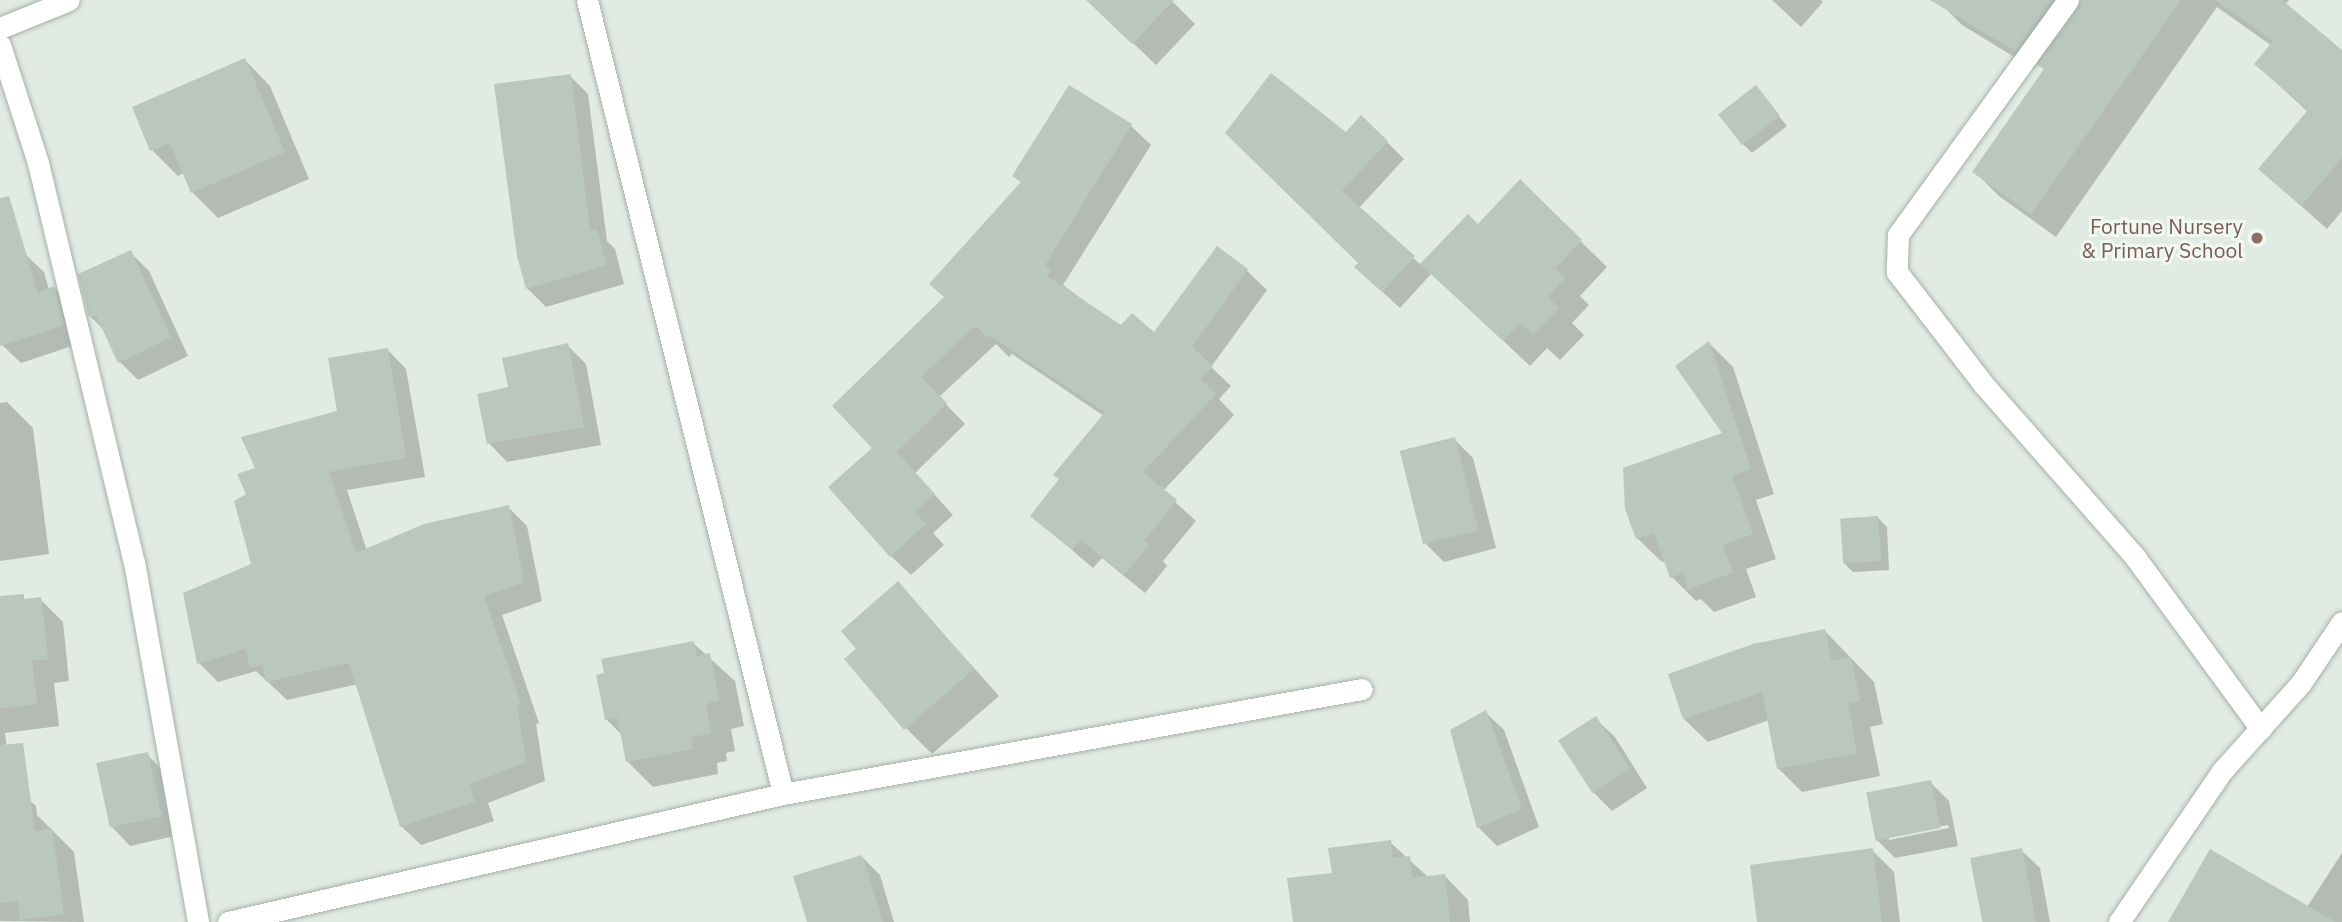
<!DOCTYPE html>
<html>
<head>
<meta charset="utf-8">
<style>
  body { margin:0 }
  #map { position:relative; width:2342px; height:922px; overflow:hidden; background:#e1eae3; font-family:"IBM Plex Sans",sans-serif }
  div>[style] { position:absolute }
  [style*='--x'] { left:calc(var(--x)*1px); top:calc(var(--y)*1px); width:calc(var(--w)*1px); rotate:calc(var(--a)*1deg) }
  .shadow>* { inset:0; background:#0003 }
  .building>* { inset:0; background:#bac7be; transform-origin:0 0 }
  .roads { filter:drop-shadow(0 0 2px #a5b1a8) drop-shadow(0 0 2px #a5b1a8) }
  .street>* { height:21px; margin:-10.5px; padding:0 10.5px; transform-origin:10.5px; border-radius:10.5px; background:#fff }
  .dots>* { width:19px; height:19px; translate:-50% -50%; box-sizing:border-box; border:4px solid #f1f7f2; border-radius:50% }
  span { translate:-50% -50%; white-space:nowrap; text-align:center; line-height:1.15; -webkit-text-stroke:6px #f1f7f2; paint-order:stroke }
  .education-label { font-size:21px; color:#785e54 }
  .right { translate:-100% -50%; text-align:right }
</style>
</head>
<body>
<div id="map">
  <div class="shadow">
    <i style="clip-path:polygon(1088px 0,1171px 0,1195px 24px,1156px 65px)"></i>
    <i style="clip-path:polygon(1772px 0,1821px 0,1823px 2px,1801px 27px)"></i>
    <i style="clip-path:polygon(1948px 0,2058px 0,2075px 16px,2094px 0,2289px 0,2285px 5px,2342px 53px,2342px 211px,2327px 229px,2260px 169px,2308px 112px,2256px 64px,2272px 46px,2217px 7px,2056px 237px,1999px 196px,1975px 172px,2045px 71px,2038px 63px,2034px 69px,1962px 25px,1944px 7px)"></i>
    <i style="clip-path:polygon(245px 60px,270px 86px,309px 179px,218px 218px,192px 192px,184px 173px,178px 176px,152px 150px)"></i>
    <i style="clip-path:polygon(570px 76px,588px 94px,607px 241px,615px 249px,624px 284px,546px 307px,528px 289px)"></i>
    <i style="clip-path:polygon(1069px 87px,1131px 126px,1151px 145px,1063px 285px,1121px 328px,1154px 335px,1217px 248px,1247px 271px,1267px 290px,1211px 367px,1231px 386px,1219px 399px,1234px 415px,1163px 491px,1196px 521px,1163px 561px,1167px 566px,1145px 593px,1102px 558px,1093px 568px,1032px 516px,1061px 480px,1104px 416px,1012px 354px,1009px 357px,996px 344px,939px 397px,965px 424px,915px 473px,953px 515px,933px 533px,944px 545px,911px 575px,891px 556px,875px 448px,946px 298px,1022px 183px,1014px 176px)"></i>
    <i style="clip-path:polygon(1756px 88px,1787px 126px,1752px 153px,1743px 144px)"></i>
    <i style="clip-path:polygon(1227px 133px,1346px 134px,1387px 142px,1404px 159px,1359px 208px,1421px 265px,1478px 227px,1520px 182px,1607px 267px,1580px 296px,1589px 305px,1572px 323px,1584px 335px,1560px 360px,1547px 348px,1530px 366px,1432px 273px,1400px 308px,1374px 284px,1360px 263px)"></i>
    <i style="clip-path:polygon(130px 252px,149px 271px,188px 356px,138px 380px,120px 362px,105px 331px,90px 316px)"></i>
    <i style="clip-path:polygon(25px 254px,44px 272px,49px 290px,54px 288px,72px 306px,81px 343px,21px 363px,2px 345px,0 260px)"></i>
    <i style="clip-path:polygon(1709px 343px,1733px 367px,1774px 494px,1756px 500px,1776px 559px,1746px 569px,1756px 597px,1714px 612px,1701px 599px,1696px 601px,1672px 577px,1666px 561px,1662px 562px,1637px 538px,1725px 434px)"></i>
    <i style="clip-path:polygon(567px 345px,586px 364px,601px 445px,507px 462px,489px 443px)"></i>
    <i style="clip-path:polygon(387px 349px,406px 369px,425px 477px,347px 490px,367px 551px,508px 507px,527px 526px,542px 601px,502px 615px,539px 723px,536px 724px,545px 781px,488px 803px,494px 821px,421px 845px,401px 826px,358px 684px,287px 700px,256px 671px,218px 682px,199px 663px,253px 565px,248px 494px,257px 470px,339px 413px)"></i>
    <i style="clip-path:polygon(7px 402px,33px 428px,49px 554px,0 561px,0 403px)"></i>
    <i style="clip-path:polygon(1454px 439px,1473px 458px,1496px 548px,1444px 562px,1425px 543px)"></i>
    <i style="clip-path:polygon(1878px 518px,1887px 527px,1889px 570px,1853px 572px,1844px 563px)"></i>
    <i style="clip-path:polygon(898px 583px,999px 696px,932px 754px,906px 728px,858px 649px)"></i>
    <i style="clip-path:polygon(40px 599px,63px 622px,69px 681px,54px 683px,59px 726px,5px 733px,11px 784px,36px 806px,37px 815px,74px 852px,84px 922px,0 921px,0 604px)"></i>
    <i style="clip-path:polygon(1825px 631px,1874px 682px,1883px 724px,1870px 727px,1880px 776px,1802px 792px,1779px 769px,1769px 720px,1708px 742px,1684px 719px)"></i>
    <i style="clip-path:polygon(693px 643px,735px 681px,744px 726px,731px 729px,735px 751px,726px 753px,727px 761px,717px 763px,718px 774px,653px 787px,627px 761px,622px 735px,606px 719px)"></i>
    <i style="clip-path:polygon(1485px 712px,1504px 730px,1539px 827px,1497px 846px,1478px 827px)"></i>
    <i style="clip-path:polygon(1596px 719px,1615px 737px,1647px 788px,1612px 811px,1593px 792px)"></i>
    <i style="clip-path:polygon(147px 754px,165px 773px,179px 835px,130px 846px,112px 827px)"></i>
    <i style="clip-path:polygon(evenodd,1930px 782px,1949px 801px,1958px 846px,1895px 858px,1877px 840px,1930px 782px,1948px 825px,1949px 828px,1889px 840px,1889px 836px,1948px 825px)"></i>
    <i style="clip-path:polygon(1390px 842px,1429px 878px,1445px 876px,1468px 900px,1470px 922px,1295px 922px,1333px 874px)"></i>
    <i style="clip-path:polygon(1872px 850px,1894px 872px,1900px 922px,1825px 922px)"></i>
    <i style="clip-path:polygon(2021px 850px,2040px 868px,2050px 922px,1984px 922px)"></i>
    <i style="clip-path:polygon(2342px 853px,2342px 922px,2170px 922px,2307px 907px)"></i>
    <i style="clip-path:polygon(862px 857px,880px 875px,894px 922px,808px 922px)"></i>
  </div>
  <div class="building">
    <i style="clip-path:polygon(1086px 0,1174px 0,1132px 44px)"></i>
    <i style="clip-path:polygon(1930px 0,2052px 0,2015px 51px)"></i>
    <i style="clip-path:polygon(2081px 0,2181px 0,2031px 214px,1972px 172px,2044px 69px,2037px 65px)"></i>
    <i style="clip-path:polygon(2215px 0,2282px 0,2342px 50px,2342px 158px,2301px 206px,2258px 169px,2308px 110px,2254px 64px,2273px 41px)"></i>
    <i style="clip-path:polygon(245px 58px,285px 152px,191px 193px,170px 143px,150px 151px,132px 107px)"></i>
    <i style="clip-path:polygon(1271px 73px,1346px 132px,1361px 115px,1388px 141px,1342px 191px,1415px 256px,1382px 292px,1354px 267px,1358px 263px,1225px 133px)"></i>
    <i style="clip-path:polygon(571px 74px,590px 231px,597px 229px,607px 265px,526px 289px,517px 256px,494px 84px)"></i>
    <i style="clip-path:polygon(1069px 85px,1132px 124px,1045px 265px,1051px 271px,1047px 276px,1121px 325px,1132px 313px,1154px 332px,1217px 246px,1248px 269px,1192px 347px,1213px 366px,1200px 379px,1216px 394px,1143px 472px,1177px 500px,1144px 541px,1149px 545px,1124px 575px,1081px 540px,1072px 550px,1030px 516px,1059px 479px,1053px 475px,1105px 412px,991px 336px,989px 338px,975px 326px,921px 377px,947px 403px,897px 452px,935px 494px,915px 512px,926px 524px,890px 557px,828px 487px,872px 448px,832px 406px,944px 297px,929px 284px,1021px 182px,1012px 176px)"></i>
    <i style="left:1756px;top:85px;width:39px;height:48px;rotate:52deg"></i>
    <i style="clip-path:polygon(1520px 179px,1582px 240px,1555px 269px,1565px 278px,1548px 297px,1559px 308px,1533px 335px,1520px 323px,1503px 341px,1420px 264px,1468px 214px,1478px 224px)"></i>
    <i style="clip-path:polygon(9px 196px,38px 293px,54px 286px,64px 325px,0 346px,0 198px)"></i>
    <i style="clip-path:polygon(131px 250px,171px 337px,118px 363px,96px 315px,89px 317px,78px 274px)"></i>
    <i style="clip-path:polygon(1709px 341px,1751px 469px,1732px 476px,1753px 534px,1723px 545px,1733px 573px,1688px 589px,1683px 573px,1670px 578px,1654px 533px,1636px 539px,1625px 509px,1623px 468px,1722px 433px,1675px 366px)"></i>
    <i style="clip-path:polygon(568px 343px,584px 427px,487px 444px,477px 394px,508px 387px,502px 358px)"></i>
    <i style="clip-path:polygon(388px 348px,406px 458px,329px 472px,356px 553px,424px 524px,509px 505px,524px 582px,484px 596px,521px 704px,517px 705px,526px 762px,470px 784px,475px 802px,400px 827px,349px 663px,266px 682px,263px 665px,250px 667px,245px 649px,197px 664px,183px 593px,251px 564px,234px 501px,246px 494px,237px 474px,255px 468px,241px 437px,337px 411px,328px 358px)"></i>
    <i style="left:1455px;top:437px;width:96px;height:57px;rotate:76deg"></i>
    <i style="left:1878px;top:516px;width:45px;height:38px;rotate:86deg"></i>
    <i style="clip-path:polygon(898px 581px,974px 669px,904px 730px,844px 659px,856px 649px,841px 631px)"></i>
    <i style="clip-path:polygon(24px 594px,24px 599px,41px 597px,48px 659px,32px 661px,37px 704px,0 709px,0 596px)"></i>
    <i style="clip-path:polygon(1825px 629px,1831px 661px,1851px 657px,1860px 701px,1848px 704px,1857px 753px,1777px 769px,1762px 692px,1683px 719px,1668px 674px,1753px 644px)"></i>
    <i style="clip-path:polygon(694px 641px,697px 656px,710px 653px,719px 700px,706px 704px,711px 733px,692px 737px,693px 749px,626px 762px,617px 717px,605px 720px,596px 675px,604px 673px,601px 659px)"></i>
    <i style="clip-path:polygon(1486px 710px,1522px 809px,1477px 828px,1450px 730px)"></i>
    <i style="left:1596px;top:716px;width:63px;height:45px;rotate:57deg"></i>
    <i style="clip-path:polygon(23px 743px,35px 831px,52px 828px,64px 914px,20px 920px,18px 901px,0 903px,0 745px)"></i>
    <i style="left:148px;top:752px;width:66px;height:53px;rotate:78deg"></i>
    <i style="left:1931px;top:780px;width:49px;height:66px;rotate:79deg"></i>
    <i style="clip-path:polygon(1391px 840px,1393px 858px,1410px 856px,1412px 878px,1445px 874px,1450px 922px,1293px 922px,1287px 878px,1332px 873px,1328px 848px)"></i>
    <i style="clip-path:polygon(1873px 848px,1882px 922px,1757px 922px,1750px 865px)"></i>
    <i style="left:2022px;top:848px;width:75px;height:53px;rotate:79deg"></i>
    <i style="clip-path:polygon(2210px 849px,2336px 922px,2168px 922px)"></i>
    <i style="clip-path:polygon(862px 855px,883px 922px,807px 922px,793px 876px)"></i>
  </div>
  <div class="roads">
    <div class="street">
      <i style="--x:587;--y:0;--w:818;--a:76.13"></i>
      <i style="--x:2068;--y:0;--w:290;--a:125.9"></i>
      <i style="--x:1898;--y:235;--w:37;--a:92"></i>
      <i style="--x:1897;--y:272;--w:143;--a:52.4"></i>
      <i style="--x:1984;--y:385;--w:229;--a:48.7"></i>
      <i style="--x:2135;--y:557;--w:213;--a:53.8"></i>
      <i style="--x:0;--y:28;--w:74;--a:-22.1"></i>
      <i style="--x:0;--y:45;--w:124;--a:72.1"></i>
      <i style="--x:38;--y:163;--w:410;--a:76.5"></i>
      <i style="--x:134;--y:562;--w:366;--a:79.9"></i>
      <i style="--x:228;--y:922;--w:570;--a:-12.99"></i>
      <i style="--x:783;--y:794;--w:588;--a:-10.28"></i>
      <i style="--x:2119;--y:922;--w:183;--a:-55.7"></i>
      <i style="--x:2222;--y:771;--w:118;--a:-48.1"></i>
      <i style="--x:2301;--y:683;--w:73;--a:-56.1"></i>
    </div>
  </div>
  <div class="dots">
    <i style="left:2257px;top:238px;background:#8d6e63"></i>
  </div>
  <div class="education-label">
    <span class="right" style="left:2243px;top:238px">Fortune Nursery<br>&amp; Primary School</span>
  </div>
</div>
</body>
</html>
